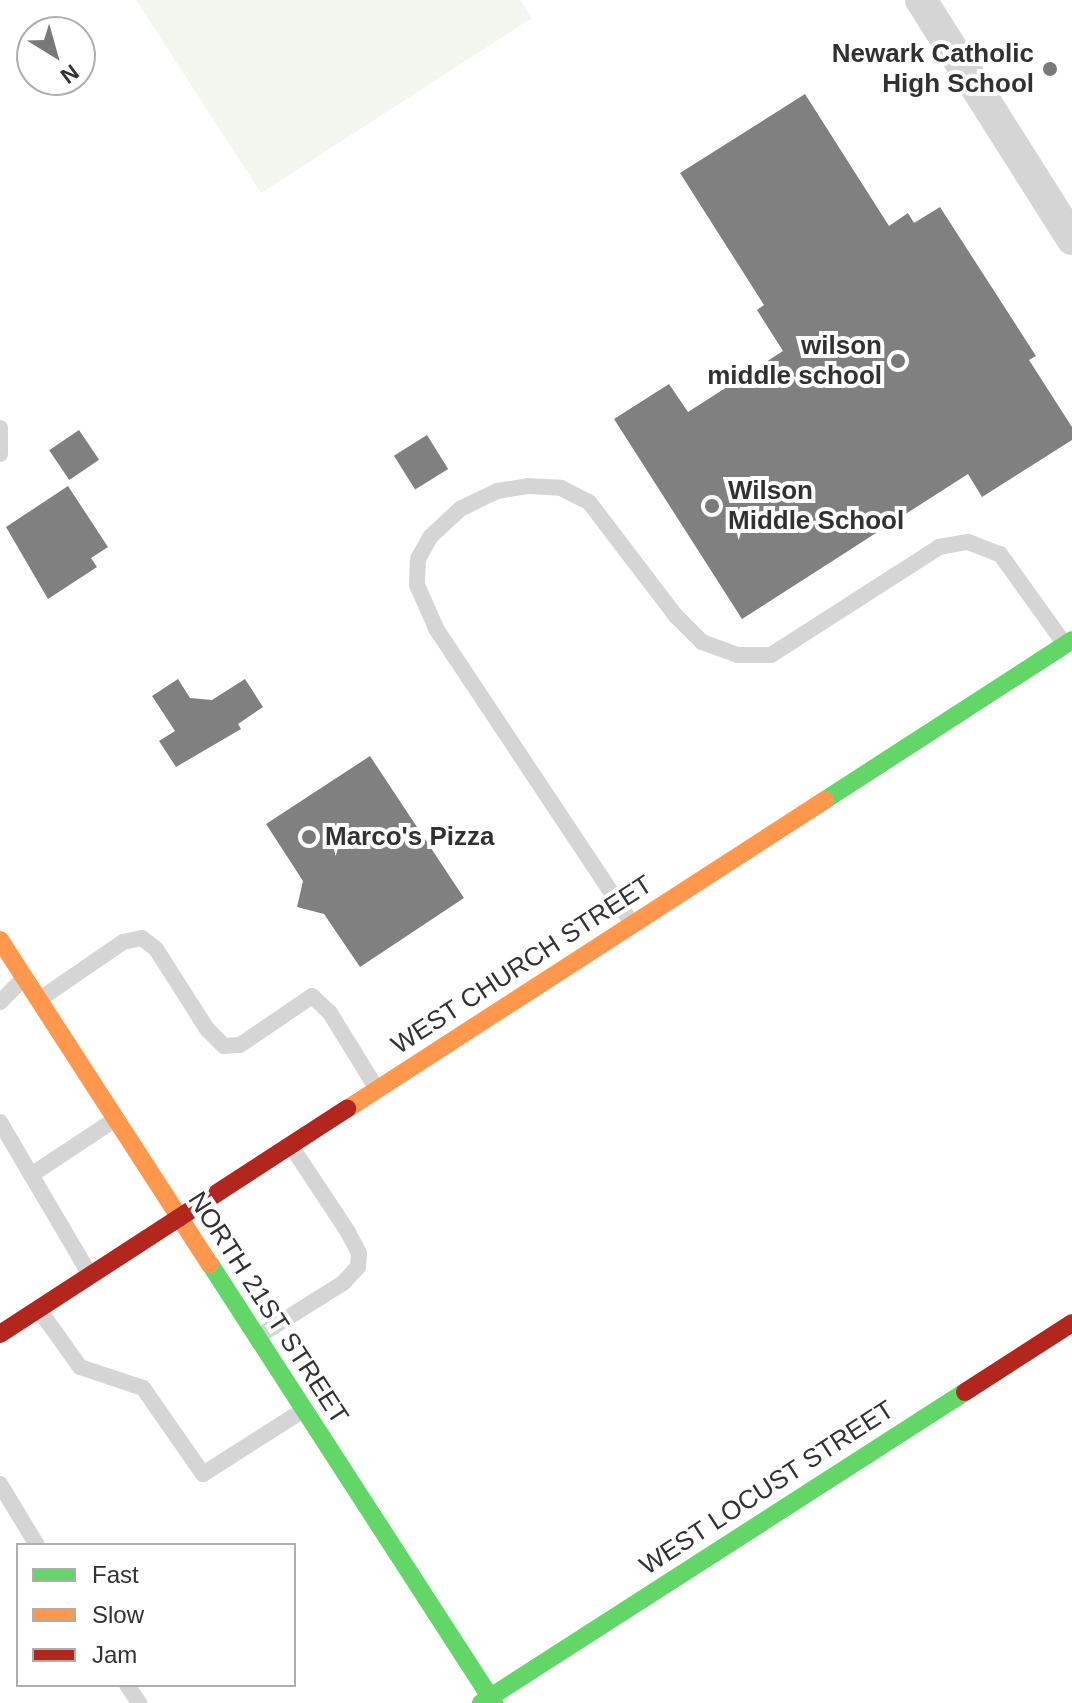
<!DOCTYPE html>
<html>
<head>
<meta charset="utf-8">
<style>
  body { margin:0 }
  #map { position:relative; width:1072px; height:1703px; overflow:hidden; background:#fff; font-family:Helvetica,sans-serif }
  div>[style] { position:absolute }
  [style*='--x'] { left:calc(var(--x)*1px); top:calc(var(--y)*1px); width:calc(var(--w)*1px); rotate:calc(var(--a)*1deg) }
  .green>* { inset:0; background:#f2f6ee }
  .building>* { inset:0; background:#808080; transform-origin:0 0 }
  .lane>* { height:16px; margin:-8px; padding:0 8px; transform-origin:8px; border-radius:8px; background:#d5d5d5 }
  .street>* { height:32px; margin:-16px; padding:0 16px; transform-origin:16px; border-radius:16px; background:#d5d5d5 }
  .fast>* { height:18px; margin:-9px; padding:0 9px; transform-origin:9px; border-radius:9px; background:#63d668 }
  .slow>* { height:18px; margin:-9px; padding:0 9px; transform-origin:9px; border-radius:9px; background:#ff974d }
  .jam>* { height:18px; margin:-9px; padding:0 9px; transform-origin:9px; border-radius:9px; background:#b3261e }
  .dots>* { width:22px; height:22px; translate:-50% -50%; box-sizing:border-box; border:4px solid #fff; border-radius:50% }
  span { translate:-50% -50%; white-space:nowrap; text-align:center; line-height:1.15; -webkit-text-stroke:8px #fff; paint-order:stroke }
  .poi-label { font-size:26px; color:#313131; font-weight:700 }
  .right { translate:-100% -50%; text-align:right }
  .left { translate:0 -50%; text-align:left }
  .street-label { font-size:26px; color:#313131 }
  .legend { position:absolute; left:16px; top:1543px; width:280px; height:144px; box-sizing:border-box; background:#fff; border:2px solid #adadad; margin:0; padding:10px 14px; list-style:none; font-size:24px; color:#313131 }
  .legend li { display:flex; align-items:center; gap:16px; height:40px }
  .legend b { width:40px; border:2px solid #adadad }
  .north { position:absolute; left:16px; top:16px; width:80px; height:80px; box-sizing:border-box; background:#fff; border:2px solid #adadad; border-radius:50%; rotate:143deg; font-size:22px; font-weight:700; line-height:32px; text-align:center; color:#313131 }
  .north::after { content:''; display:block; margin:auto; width:28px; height:36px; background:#797979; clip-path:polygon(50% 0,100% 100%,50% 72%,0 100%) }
</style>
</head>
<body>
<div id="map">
  <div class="green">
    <i style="clip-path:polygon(136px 0,520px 0,532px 18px,261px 193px)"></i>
  </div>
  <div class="building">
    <i style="clip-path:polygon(805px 94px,889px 226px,908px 213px,914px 223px,940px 207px,1036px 356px,1029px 360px,1072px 427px,1072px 440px,982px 497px,968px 474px,742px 619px,614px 419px,669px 384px,688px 412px,783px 351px,757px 310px,764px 305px,680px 173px)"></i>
    <i style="left:79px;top:430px;width:36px;height:36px;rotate:56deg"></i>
    <i style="left:427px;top:435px;width:40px;height:39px;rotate:58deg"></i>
    <i style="clip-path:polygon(68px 486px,108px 547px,91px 558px,97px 567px,48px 599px,6px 527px)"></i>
    <i style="clip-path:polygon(178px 679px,190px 698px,212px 700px,245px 679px,263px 707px,238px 724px,241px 729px,176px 767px,159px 741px,175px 731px,152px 696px)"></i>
    <i style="clip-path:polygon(370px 756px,464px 898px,360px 967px,324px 914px,297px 907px,303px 881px,266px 824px)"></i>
  </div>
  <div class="lane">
    <i style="--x:0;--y:428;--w:26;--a:90"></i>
    <i style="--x:631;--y:922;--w:353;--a:-123.6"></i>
    <i style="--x:436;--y:628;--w:47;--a:-113.8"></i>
    <i style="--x:417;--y:585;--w:26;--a:-88"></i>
    <i style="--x:418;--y:559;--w:25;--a:-61"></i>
    <i style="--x:430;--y:537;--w:41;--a:-43"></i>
    <i style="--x:460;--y:509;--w:41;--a:-25.9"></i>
    <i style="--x:497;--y:491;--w:31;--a:-9"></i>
    <i style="--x:528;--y:486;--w:33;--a:3"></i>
    <i style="--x:561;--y:488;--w:31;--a:27"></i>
    <i style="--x:589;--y:502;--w:143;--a:52.7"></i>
    <i style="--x:676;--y:616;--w:37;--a:45"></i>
    <i style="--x:702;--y:642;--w:38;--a:20"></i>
    <i style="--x:738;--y:655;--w:33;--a:0"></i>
    <i style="--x:771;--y:655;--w:200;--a:-32.7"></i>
    <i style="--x:939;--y:547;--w:29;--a:-10"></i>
    <i style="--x:968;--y:542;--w:34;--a:21"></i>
    <i style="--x:1000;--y:554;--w:110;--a:54.3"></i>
    <i style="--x:40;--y:999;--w:101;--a:-34.5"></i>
    <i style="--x:123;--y:942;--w:19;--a:-12"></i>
    <i style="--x:142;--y:938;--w:18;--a:38"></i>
    <i style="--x:156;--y:949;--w:95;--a:57.5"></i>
    <i style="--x:207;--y:1029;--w:24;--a:45"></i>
    <i style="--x:224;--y:1046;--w:16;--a:-4"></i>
    <i style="--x:240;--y:1045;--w:87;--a:-34.2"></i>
    <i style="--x:312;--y:996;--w:25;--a:43"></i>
    <i style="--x:330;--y:1013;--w:89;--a:58.3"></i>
    <i style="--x:0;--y:1002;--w:33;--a:-45"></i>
    <i style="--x:0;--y:1122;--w:178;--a:59.5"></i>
    <i style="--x:31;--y:1175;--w:100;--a:-33.5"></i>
    <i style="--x:40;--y:1311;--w:69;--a:54.5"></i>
    <i style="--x:80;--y:1367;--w:66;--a:18.4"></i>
    <i style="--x:143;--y:1388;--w:105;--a:55.1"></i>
    <i style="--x:203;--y:1474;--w:117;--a:-32.5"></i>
    <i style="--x:257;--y:1337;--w:102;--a:-32.1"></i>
    <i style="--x:343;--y:1283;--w:22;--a:-47"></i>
    <i style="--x:358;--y:1267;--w:14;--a:-86"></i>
    <i style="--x:359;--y:1253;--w:24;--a:-118"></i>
    <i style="--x:348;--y:1232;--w:103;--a:-123.5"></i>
    <i style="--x:0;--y:1484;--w:71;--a:58.8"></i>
    <i style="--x:127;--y:1685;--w:22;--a:56"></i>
  </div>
  <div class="street">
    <i style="--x:921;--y:0;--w:283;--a:57.7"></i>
  </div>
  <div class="fast">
    <i style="--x:825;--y:800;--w:294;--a:-32.9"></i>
    <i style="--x:210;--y:1264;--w:523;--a:57.1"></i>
    <i style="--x:481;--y:1703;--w:575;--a:-32.72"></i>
  </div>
  <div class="slow">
    <i style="--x:0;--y:940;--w:386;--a:57.1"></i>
    <i style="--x:347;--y:1109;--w:569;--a:-32.88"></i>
  </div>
  <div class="jam">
    <i style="--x:0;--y:1334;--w:414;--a:-33"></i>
    <i style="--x:965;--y:1392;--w:127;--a:-32.8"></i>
  </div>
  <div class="dots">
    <i style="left:1050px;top:69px;background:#797979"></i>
    <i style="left:898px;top:361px;background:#797979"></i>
    <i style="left:712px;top:506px;background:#797979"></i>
    <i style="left:309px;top:837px;background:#797979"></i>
  </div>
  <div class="poi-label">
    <span class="right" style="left:1034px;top:69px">Newark Catholic<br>High School</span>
    <span class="right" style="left:882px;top:361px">wilson<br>middle school</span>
    <span class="left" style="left:728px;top:506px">Wilson<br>Middle School</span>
    <span class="left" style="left:325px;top:837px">Marco's Pizza</span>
  </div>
  <div class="street-label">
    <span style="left:522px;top:965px;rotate:-33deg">WEST CHURCH STREET</span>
    <span style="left:268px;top:1308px;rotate:57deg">NORTH 21ST STREET</span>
    <span style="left:767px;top:1488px;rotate:-33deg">WEST LOCUST STREET</span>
  </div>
  <ul class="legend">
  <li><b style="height:10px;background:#63d668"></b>Fast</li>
  <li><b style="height:10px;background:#ff974d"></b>Slow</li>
  <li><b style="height:10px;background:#b3261e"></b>Jam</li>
  </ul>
  <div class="north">N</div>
</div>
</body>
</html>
